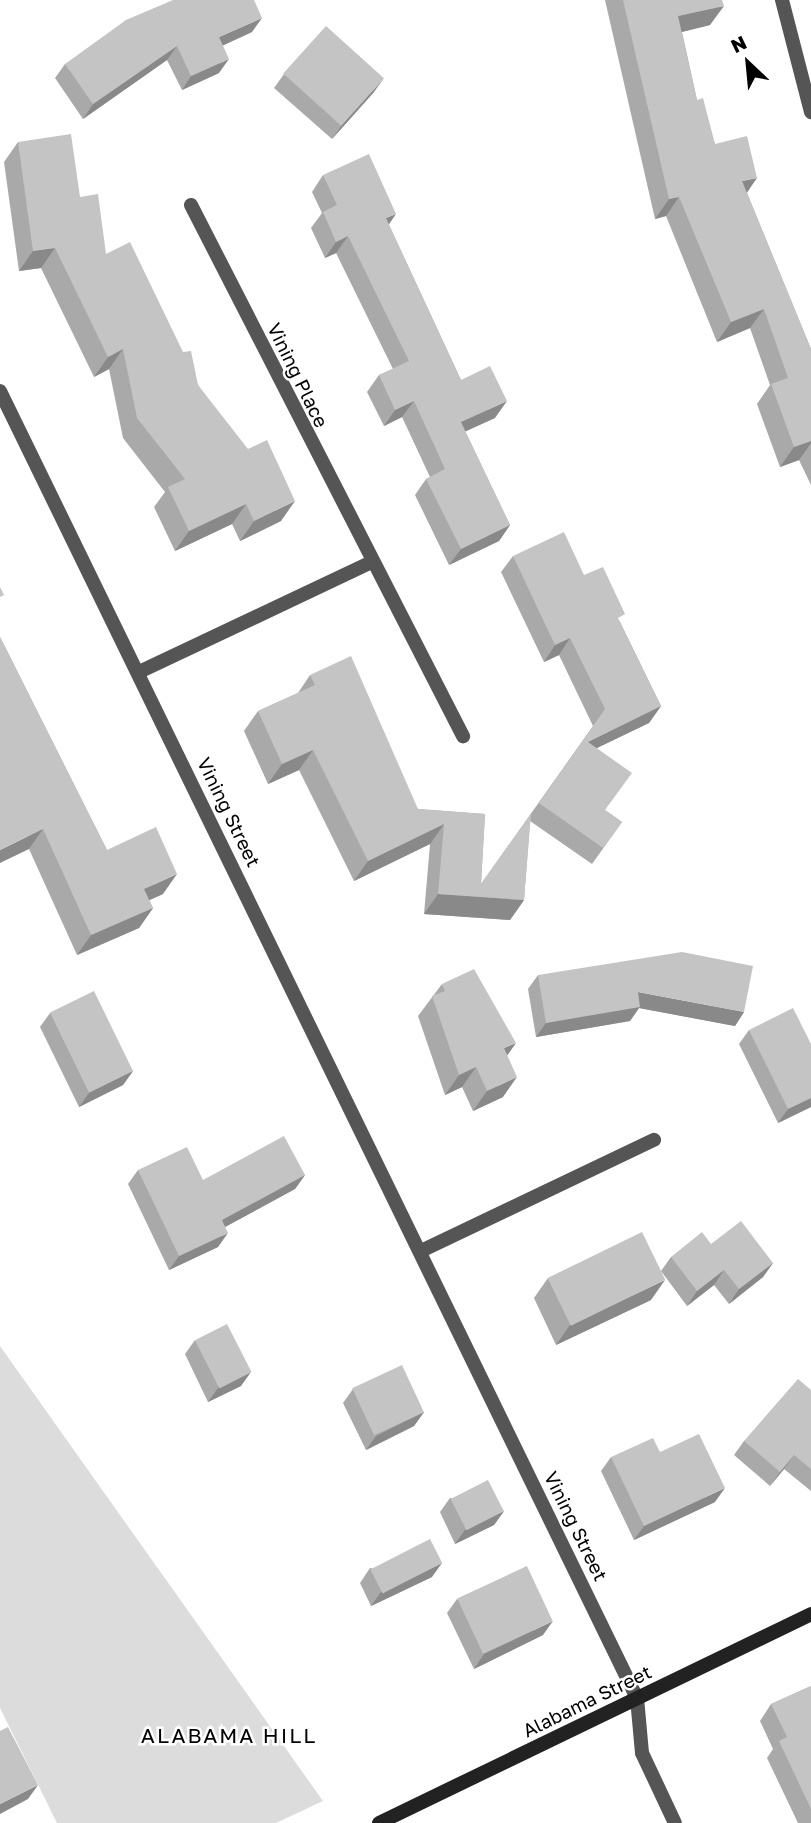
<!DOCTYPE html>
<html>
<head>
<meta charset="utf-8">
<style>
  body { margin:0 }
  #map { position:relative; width:811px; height:1823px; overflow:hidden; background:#fff; font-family:"Golos Text",sans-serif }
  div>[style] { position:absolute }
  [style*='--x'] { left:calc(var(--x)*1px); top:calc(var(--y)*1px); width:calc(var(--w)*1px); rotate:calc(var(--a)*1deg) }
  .green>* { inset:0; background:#dcdcdc }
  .street>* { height:14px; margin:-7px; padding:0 7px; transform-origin:7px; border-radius:7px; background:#555 }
  .secondary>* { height:14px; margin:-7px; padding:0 7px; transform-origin:7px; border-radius:7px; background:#222 }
  .wall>* { inset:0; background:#a9a9a9 }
  .shaded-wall>* { inset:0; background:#898989 }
  .building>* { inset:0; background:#c4c4c4; transform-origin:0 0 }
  span { translate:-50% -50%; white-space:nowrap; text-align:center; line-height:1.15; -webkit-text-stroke:5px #fff; paint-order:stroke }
  .street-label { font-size:19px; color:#000 }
  .neighbourhood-label { font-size:21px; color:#000; letter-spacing:2px }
  .north { position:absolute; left:713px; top:28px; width:70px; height:70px; -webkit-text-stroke:5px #fff; paint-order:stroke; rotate:334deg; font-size:19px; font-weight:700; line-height:28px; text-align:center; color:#000 }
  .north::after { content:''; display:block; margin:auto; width:24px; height:32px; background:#000; clip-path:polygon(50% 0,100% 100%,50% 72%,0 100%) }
</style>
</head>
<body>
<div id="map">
  <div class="green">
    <i style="clip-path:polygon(0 1346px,323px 1801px,276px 1823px,57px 1823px,0 1708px)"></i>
  </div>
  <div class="street">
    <i style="--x:782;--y:0;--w:116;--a:75.5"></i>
    <i style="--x:191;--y:205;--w:597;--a:62.88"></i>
    <i style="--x:0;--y:391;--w:1454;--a:64.02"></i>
    <i style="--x:637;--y:1698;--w:55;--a:84.8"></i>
    <i style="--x:642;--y:1753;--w:77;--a:64.8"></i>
    <i style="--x:139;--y:672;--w:255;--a:-25.3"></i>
    <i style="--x:423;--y:1250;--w:256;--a:-25.5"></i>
  </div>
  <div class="secondary">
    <i style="--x:379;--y:1823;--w:480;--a:-25.8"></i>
  </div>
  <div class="wall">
    <i style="clip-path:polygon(605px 0,722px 0,710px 25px,682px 32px,697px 100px,715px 144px,747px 193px,811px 349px,811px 485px,799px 460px,780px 467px,757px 404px,770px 385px,750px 328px,717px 342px,666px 216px,655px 219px)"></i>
    <i style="clip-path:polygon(252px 32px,223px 45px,219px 73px,182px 90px,167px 60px,83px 119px,55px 78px,65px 64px)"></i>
    <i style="clip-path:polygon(284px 74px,374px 92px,332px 139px,274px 88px)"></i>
    <i style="clip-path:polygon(18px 142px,80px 197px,106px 254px,198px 385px,281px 521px,240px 541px,232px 524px,175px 551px,154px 507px,165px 492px,123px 438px,109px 369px,94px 377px,41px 268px,19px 271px,4px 162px)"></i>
    <i style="clip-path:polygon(323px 175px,389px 225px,461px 380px,495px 418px,465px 431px,510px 525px,499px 541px,449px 565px,415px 495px,426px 479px,430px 477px,402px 417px,384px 426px,367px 392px,379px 375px,393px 369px,336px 253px,325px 258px,311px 228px,322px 213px,312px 192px)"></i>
    <i style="clip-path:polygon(513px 556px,584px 575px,620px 622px,661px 706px,649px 723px,597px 748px,605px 810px,622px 822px,592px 864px,530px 821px,524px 900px,510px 920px,424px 914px,430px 844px,354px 881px,299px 770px,268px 784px,244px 731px,258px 711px,298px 693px,310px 675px,418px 809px,485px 814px,481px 884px,593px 726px,559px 655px,544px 662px,501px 572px)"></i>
    <i style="clip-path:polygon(0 637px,107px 850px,163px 894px,149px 900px,153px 908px,139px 928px,77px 955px,29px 849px)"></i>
    <i style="clip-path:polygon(538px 975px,744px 1012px,735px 1026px,639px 1008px,630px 1021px,536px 1037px,528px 989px)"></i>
    <i style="clip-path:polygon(442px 984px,503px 1097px,473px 1111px,462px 1087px,445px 1095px,418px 1016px)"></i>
    <i style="clip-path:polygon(50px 1013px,133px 1071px,123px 1085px,79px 1107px,40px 1027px)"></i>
    <i style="clip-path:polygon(749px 1030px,811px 1044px,811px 1107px,778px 1123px,739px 1044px)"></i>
    <i style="clip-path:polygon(138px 1170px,203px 1180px,305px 1175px,295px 1189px,225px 1227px,218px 1247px,169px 1270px,128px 1184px)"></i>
    <i style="clip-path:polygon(711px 1244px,773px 1263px,763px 1277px,729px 1304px,714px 1285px,687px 1306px,661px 1271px,671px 1257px)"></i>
    <i style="clip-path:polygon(548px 1278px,651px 1300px,556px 1345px,534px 1298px)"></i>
    <i style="clip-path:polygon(195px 1340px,241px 1386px,208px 1402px,185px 1354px)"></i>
    <i style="clip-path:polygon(353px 1389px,424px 1412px,414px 1426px,366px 1450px,343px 1403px)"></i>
    <i style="clip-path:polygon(811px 1390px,811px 1491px,784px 1469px,770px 1486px,734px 1455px,744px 1441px)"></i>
    <i style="clip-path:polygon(611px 1457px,715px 1502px,634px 1540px,601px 1471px)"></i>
    <i style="clip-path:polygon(450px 1498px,504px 1511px,494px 1525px,455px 1544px,440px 1512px)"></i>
    <i style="clip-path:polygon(370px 1568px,432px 1577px,371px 1606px,360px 1583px)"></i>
    <i style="clip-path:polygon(457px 1599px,543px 1635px,474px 1669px,447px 1613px)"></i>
    <i style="clip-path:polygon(811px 1686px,811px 1823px,798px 1823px,767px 1758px,773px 1749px,760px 1721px,771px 1704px)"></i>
  </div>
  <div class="shaded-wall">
    <i style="clip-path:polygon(724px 6px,710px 25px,665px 36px,678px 16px)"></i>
    <i style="clip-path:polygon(262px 18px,252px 32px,209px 52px,219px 37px)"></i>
    <i style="clip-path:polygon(177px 46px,167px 60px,83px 119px,93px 104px)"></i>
    <i style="clip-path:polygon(229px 59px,219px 73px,182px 90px,191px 76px)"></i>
    <i style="clip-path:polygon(384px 78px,374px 92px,332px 139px,342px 125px)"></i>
    <i style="clip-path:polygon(757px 178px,744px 197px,742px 181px)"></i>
    <i style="clip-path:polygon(679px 197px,666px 216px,655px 219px,669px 199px)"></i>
    <i style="clip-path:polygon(396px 214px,385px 230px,386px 218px)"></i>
    <i style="clip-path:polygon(348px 236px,336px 253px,325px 258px,336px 242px)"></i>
    <i style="clip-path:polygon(55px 248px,41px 268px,19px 271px,33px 251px)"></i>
    <i style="clip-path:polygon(764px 309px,750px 328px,717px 342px,731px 322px)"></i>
    <i style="clip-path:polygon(123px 349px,109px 369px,94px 377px,108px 357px)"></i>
    <i style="clip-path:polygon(414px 401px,402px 417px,384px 426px,395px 410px)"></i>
    <i style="clip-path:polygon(507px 401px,495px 418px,449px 439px,461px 422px)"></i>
    <i style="clip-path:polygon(811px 441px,811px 443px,799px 460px,780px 467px,794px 447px)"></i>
    <i style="clip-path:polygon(295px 501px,281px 521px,240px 541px,254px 521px)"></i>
    <i style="clip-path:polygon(246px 504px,232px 524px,175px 551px,189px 531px)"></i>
    <i style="clip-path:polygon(510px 525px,499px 541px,449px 565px,461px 549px)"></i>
    <i style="clip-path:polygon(570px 638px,559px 655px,544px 662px,555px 645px)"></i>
    <i style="clip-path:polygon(661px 706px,649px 723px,576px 758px,588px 742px)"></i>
    <i style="clip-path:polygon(313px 750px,299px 770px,268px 784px,282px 764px)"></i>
    <i style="clip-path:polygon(444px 824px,430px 844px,354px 881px,368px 861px)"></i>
    <i style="clip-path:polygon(43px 829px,29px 849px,0 863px,0 850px)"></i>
    <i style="clip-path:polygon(177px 874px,163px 894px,130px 909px,144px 889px)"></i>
    <i style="clip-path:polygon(438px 894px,524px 900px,510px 920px,424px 914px)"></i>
    <i style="clip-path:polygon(153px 908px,139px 928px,77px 955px,91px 935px)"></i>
    <i style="clip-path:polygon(638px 992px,744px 1012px,735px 1026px,639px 1008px,630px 1021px,536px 1037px,546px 1023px)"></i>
    <i style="clip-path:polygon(516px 1043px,502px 1063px,504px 1048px)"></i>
    <i style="clip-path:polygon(476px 1067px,462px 1087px,445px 1095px,459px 1075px)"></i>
    <i style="clip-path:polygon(133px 1071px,123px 1085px,79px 1107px,89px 1093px)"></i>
    <i style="clip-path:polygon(517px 1077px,503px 1097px,473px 1111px,487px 1091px)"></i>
    <i style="clip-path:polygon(811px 1098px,811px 1107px,778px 1123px,788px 1109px)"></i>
    <i style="clip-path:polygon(305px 1175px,295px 1189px,212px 1234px,222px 1220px)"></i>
    <i style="clip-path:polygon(228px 1233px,218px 1247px,169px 1270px,179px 1256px)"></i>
    <i style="clip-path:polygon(773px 1263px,763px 1277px,729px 1304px,739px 1289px)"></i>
    <i style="clip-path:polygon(724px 1270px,714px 1285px,687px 1306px,697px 1291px)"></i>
    <i style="clip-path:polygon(665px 1280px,651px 1300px,556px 1345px,570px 1325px)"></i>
    <i style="clip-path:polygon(251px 1372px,241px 1386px,208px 1402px,218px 1388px)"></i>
    <i style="clip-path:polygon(424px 1412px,414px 1426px,366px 1450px,376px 1436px)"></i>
    <i style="clip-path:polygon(794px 1455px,784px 1469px,770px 1486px,780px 1472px)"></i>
    <i style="clip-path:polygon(725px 1488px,715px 1502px,634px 1540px,644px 1526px)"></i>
    <i style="clip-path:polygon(504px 1511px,494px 1525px,455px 1544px,465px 1530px)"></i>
    <i style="clip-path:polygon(442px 1563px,432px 1577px,371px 1606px,381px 1592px)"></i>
    <i style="clip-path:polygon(553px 1621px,543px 1635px,474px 1669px,484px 1654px)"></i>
    <i style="clip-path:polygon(38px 1785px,28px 1799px,0 1814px,0 1804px)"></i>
  </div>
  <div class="building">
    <i style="clip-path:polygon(173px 0,254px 0,262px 18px,219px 37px,229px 59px,191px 76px,177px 46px,93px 104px,65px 64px,126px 20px)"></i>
    <i style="clip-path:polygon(623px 0,722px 0,724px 6px,678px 16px,697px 100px,703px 98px,715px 144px,747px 136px,757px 178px,742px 181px,811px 349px,811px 441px,794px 447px,771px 384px,788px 378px,764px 309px,731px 322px,679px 197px,669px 199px)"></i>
    <i style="left:326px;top:26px;width:78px;height:64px;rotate:42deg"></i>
    <i style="clip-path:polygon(71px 134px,80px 197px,98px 194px,106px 254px,130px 242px,183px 352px,191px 351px,198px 385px,248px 449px,267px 440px,295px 501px,254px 521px,246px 504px,189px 531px,168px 487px,185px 479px,137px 418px,123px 349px,108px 357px,55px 248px,33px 251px,18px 142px)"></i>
    <i style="clip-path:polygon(369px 154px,396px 214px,386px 218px,461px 380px,490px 366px,507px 401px,461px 422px,510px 525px,461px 549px,426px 479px,445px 469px,414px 401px,395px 410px,379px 375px,409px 361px,348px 236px,336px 242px,323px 212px,337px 205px,323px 175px)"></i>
    <i style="clip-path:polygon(564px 532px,584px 575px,603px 567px,625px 614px,618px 618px,661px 706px,588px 742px,632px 773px,605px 810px,622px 822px,603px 848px,539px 803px,605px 709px,570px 638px,555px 645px,513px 556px)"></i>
    <i style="clip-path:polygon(0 587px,4px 595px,0 597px)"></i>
    <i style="clip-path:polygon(0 637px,107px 850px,156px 827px,177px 874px,144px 889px,153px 908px,91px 935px,43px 829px,0 850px)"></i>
    <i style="clip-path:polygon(351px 656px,418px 809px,485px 814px,481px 884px,531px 814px,524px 900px,438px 894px,444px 824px,368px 861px,313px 750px,282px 764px,258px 711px,315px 685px,310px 675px)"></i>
    <i style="clip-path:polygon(682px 952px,753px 966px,744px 1012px,638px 992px,640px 1007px,546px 1023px,538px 975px)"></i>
    <i style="clip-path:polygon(474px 969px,516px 1043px,504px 1048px,517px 1077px,487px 1091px,476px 1067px,459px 1075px,432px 996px,445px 991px,442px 984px)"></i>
    <i style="left:94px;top:991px;width:89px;height:49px;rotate:64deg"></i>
    <i style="clip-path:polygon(793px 1008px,811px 1044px,811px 1098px,788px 1109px,749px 1030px)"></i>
    <i style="clip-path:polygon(284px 1136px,305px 1175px,222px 1220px,228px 1233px,179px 1256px,138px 1170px,187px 1147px,203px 1180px)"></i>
    <i style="clip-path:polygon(741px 1221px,773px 1263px,739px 1289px,724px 1270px,697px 1291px,671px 1257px,702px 1232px,711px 1244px)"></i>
    <i style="left:642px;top:1232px;width:53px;height:105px;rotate:64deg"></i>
    <i style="left:227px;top:1324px;width:54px;height:36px;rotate:63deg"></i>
    <i style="left:402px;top:1365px;width:52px;height:55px;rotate:65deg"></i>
    <i style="clip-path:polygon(798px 1379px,811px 1390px,811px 1469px,794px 1455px,780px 1472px,744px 1441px)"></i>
    <i style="clip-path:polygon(699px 1434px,725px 1488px,644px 1526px,611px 1457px,653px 1438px,660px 1452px)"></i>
    <i style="left:488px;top:1480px;width:35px;height:42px;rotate:63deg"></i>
    <i style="left:430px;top:1539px;width:27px;height:67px;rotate:63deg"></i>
    <i style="left:527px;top:1566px;width:61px;height:77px;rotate:65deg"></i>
    <i style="clip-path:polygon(811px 1686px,811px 1809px,779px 1741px,787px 1737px,771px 1704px)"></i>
    <i style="clip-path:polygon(8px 1727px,38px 1785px,0 1804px,0 1731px)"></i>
  </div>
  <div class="street-label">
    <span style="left:298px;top:375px;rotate:64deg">Vining Place</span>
    <span style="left:229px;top:812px;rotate:64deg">Vining Street</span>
    <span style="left:576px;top:1526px;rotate:64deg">Vining Street</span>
    <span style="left:587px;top:1701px;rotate:-26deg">Alabama Street</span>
  </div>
  <div class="neighbourhood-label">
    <span style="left:229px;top:1735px">ALABAMA HILL</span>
  </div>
  <div class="north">N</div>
</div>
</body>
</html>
